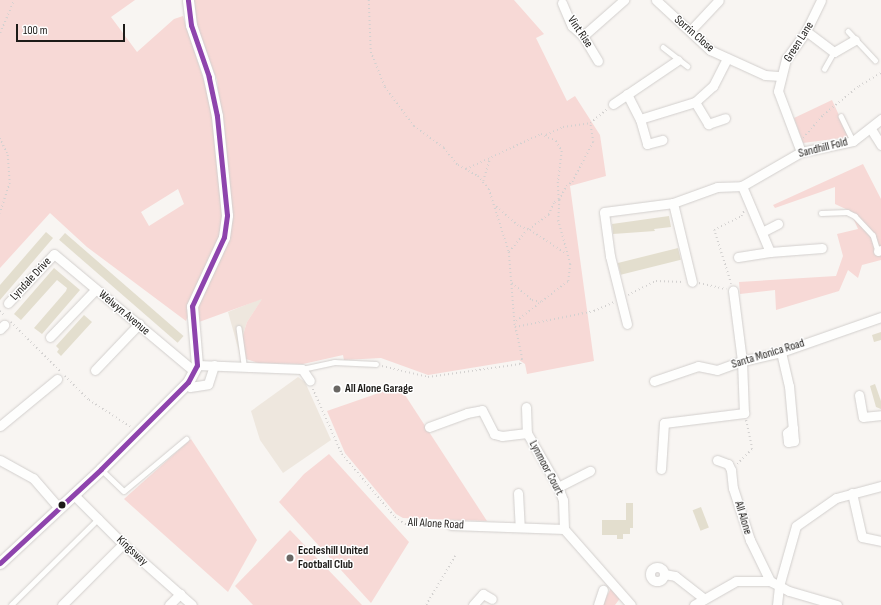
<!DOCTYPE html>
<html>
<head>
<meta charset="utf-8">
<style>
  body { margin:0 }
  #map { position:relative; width:881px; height:605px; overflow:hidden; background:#f8f5f2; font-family:"Sofia Sans Condensed",sans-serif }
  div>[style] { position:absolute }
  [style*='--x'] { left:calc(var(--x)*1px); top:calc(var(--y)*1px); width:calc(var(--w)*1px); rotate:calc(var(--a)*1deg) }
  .built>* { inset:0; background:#eee7de }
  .green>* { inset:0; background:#f7d9d6 }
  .building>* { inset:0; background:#e3dece; transform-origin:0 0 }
  .path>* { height:1.5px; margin-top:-0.75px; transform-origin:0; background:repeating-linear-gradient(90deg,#d3d1d0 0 1px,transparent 0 4px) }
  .roads { filter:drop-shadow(0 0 1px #d2cfcd) drop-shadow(0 0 1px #d2cfcd) }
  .service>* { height:4.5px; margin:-2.25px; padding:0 2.25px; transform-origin:2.25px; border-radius:2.25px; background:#fefefd }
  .minor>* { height:9px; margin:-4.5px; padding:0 4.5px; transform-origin:4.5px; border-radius:4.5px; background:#fefefd }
  .minor>.ring { margin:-4.5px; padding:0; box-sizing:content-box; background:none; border:9px solid #fefefd; border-radius:50% }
  .tertiary>* { height:11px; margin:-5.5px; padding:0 5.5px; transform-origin:5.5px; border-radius:5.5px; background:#fefefd }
  .bus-1>* { height:5px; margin:-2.5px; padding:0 2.5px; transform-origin:2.5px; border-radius:2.5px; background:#8e44ad }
  .dots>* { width:11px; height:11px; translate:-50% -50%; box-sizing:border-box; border:2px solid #fff; border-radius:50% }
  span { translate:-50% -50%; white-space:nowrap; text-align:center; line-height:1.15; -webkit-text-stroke:3px #fff; paint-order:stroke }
  .street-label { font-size:12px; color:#1d1b18 }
  .poi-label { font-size:12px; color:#1d1b18; font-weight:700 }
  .left { translate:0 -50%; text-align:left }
  .scale { position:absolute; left:16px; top:24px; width:109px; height:18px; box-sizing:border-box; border:2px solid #1d1b18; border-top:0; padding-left:5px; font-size:12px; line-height:14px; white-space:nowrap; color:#1d1b18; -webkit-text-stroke:3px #fff; paint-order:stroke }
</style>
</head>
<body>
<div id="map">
  <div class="built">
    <i style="clip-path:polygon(263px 298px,247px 322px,242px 338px,246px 359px,240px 355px,228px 312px)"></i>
    <i style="clip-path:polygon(298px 377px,305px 382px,331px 440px,283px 473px,260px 440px,251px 411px)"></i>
  </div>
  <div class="green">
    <i style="clip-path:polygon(evenodd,0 0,135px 0,111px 17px,137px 52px,174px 19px,183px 16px,213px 109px,223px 229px,186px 321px,87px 247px,50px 213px,0 268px,0 0,178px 189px,184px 204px,149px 226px,141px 212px,178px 189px)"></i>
    <i style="clip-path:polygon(192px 0,514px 0,544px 34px,536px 38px,567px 101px,575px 96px,600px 135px,606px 176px,570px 186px,594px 361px,527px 374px,525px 364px,519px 360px,428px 375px,381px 358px,344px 360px,343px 355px,303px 364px,258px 363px,246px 359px,242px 338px,247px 322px,262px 299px,199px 322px,196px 303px,222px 247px,225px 148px,217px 80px,197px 27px)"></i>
    <i style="clip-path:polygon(832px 100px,849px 137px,803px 143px,794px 118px)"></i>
    <i style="clip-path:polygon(863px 164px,881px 199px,881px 260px,862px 265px,858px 278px,848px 270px,839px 291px,776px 310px,775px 290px,740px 294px,739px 282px,836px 276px,843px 256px,837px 234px,858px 229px,850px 211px,835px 204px,835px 187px,775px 208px,773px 205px)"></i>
    <i style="clip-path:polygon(399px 386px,405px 395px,487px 521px,403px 518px,396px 514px,345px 453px,327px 411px)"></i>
    <i style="clip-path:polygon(191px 439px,257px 540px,228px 592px,124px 499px)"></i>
    <i style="clip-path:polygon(329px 454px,409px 542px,371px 603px,279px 502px,304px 474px)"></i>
    <i style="clip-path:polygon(290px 530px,362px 605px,253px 605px,235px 586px)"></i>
    <i style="clip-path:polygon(611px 588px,621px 597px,615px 605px,602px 605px)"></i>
  </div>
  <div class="building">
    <i style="clip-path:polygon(669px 216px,671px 227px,654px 229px,655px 231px,613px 234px,612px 224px)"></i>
    <i style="clip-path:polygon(46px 232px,53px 238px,0 300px,0 285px)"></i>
    <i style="left:65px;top:233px;width:157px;height:9px;rotate:41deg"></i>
    <i style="left:678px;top:248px;width:12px;height:62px;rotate:76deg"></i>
    <i style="clip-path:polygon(54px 268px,80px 290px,42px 334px,34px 328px,66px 291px,67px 288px,57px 280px,21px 320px,14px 314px)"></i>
    <i style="clip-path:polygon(84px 315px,92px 322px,61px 356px,57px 352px,59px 349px,56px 346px)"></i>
    <i style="clip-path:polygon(881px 332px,881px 340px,874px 342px,872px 335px)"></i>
    <i style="clip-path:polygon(875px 384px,881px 401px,881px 409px,876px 407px,870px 386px)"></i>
    <i style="clip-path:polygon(626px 503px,633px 503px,633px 528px,630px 528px,630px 534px,623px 534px,623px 539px,617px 539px,617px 535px,602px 535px,602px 520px,626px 520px)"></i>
    <i style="left:701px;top:507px;width:22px;height:9px;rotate:69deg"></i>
  </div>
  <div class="path">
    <i style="--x:369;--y:0;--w:52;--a:87.8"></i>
    <i style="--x:371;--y:52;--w:38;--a:68"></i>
    <i style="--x:385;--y:87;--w:49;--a:53.4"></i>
    <i style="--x:414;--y:126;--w:37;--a:36"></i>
    <i style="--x:444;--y:148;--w:22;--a:51"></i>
    <i style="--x:458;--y:165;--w:23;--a:29"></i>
    <i style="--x:478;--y:176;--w:17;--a:50"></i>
    <i style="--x:489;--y:189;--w:66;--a:72.4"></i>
    <i style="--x:509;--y:252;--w:75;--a:85.4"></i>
    <i style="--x:0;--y:33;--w:36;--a:-67"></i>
    <i style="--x:546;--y:135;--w:19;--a:-25"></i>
    <i style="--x:563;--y:127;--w:27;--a:-8"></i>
    <i style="--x:590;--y:123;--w:22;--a:-39"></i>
    <i style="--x:0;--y:138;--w:19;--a:65"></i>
    <i style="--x:8;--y:155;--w:28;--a:86"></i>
    <i style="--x:10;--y:183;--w:32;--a:108"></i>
    <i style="--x:803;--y:138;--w:30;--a:-49"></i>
    <i style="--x:823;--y:115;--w:46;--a:-38.9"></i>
    <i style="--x:859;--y:86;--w:26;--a:-31"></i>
    <i style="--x:466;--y:169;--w:83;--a:-25"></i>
    <i style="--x:541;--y:134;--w:17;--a:25"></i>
    <i style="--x:556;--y:141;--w:12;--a:59"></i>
    <i style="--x:562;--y:151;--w:31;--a:97"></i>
    <i style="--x:558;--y:182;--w:18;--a:87"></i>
    <i style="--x:559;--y:200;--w:6;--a:149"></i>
    <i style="--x:554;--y:203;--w:13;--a:113"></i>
    <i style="--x:549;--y:215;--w:26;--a:144"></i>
    <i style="--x:528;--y:230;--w:11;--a:-158"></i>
    <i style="--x:518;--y:226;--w:30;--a:-139"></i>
    <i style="--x:483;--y:181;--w:24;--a:-73"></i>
    <i style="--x:530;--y:230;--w:42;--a:33.3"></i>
    <i style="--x:509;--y:252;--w:27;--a:-51"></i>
    <i style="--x:512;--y:283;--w:26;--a:40"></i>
    <i style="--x:532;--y:300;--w:9;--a:13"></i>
    <i style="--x:699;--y:283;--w:28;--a:13"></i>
    <i style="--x:731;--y:284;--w:57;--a:-107.5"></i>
    <i style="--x:714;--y:230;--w:30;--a:-27"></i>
    <i style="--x:741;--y:216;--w:6;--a:-59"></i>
    <i style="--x:628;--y:295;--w:31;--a:-27"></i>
    <i style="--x:656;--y:281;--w:27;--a:2"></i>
    <i style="--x:0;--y:311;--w:8;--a:45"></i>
    <i style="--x:516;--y:321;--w:66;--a:-37.6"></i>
    <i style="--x:568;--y:281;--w:17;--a:-83"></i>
    <i style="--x:570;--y:264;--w:45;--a:-105.6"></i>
    <i style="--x:558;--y:221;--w:21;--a:-87"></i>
    <i style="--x:559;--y:200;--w:16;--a:-63"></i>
    <i style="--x:566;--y:186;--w:7;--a:-34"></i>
    <i style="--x:572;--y:182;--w:45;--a:-62.3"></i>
    <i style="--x:593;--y:142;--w:19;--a:-99"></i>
    <i style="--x:11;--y:322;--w:71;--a:45"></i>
    <i style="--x:382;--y:366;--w:47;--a:13.4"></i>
    <i style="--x:428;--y:377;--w:93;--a:-8"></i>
    <i style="--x:520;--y:364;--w:5;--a:-68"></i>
    <i style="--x:522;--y:359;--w:33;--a:-102"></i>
    <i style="--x:515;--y:327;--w:81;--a:-11.4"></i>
    <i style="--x:594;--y:311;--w:22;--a:-24"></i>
    <i style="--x:65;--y:376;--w:34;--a:45"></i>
    <i style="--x:89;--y:400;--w:50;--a:32.7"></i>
    <i style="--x:313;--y:389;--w:71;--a:66"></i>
    <i style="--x:342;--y:454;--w:82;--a:49.9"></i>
    <i style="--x:395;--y:517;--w:12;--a:35"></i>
    <i style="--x:405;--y:524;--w:38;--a:2"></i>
    <i style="--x:737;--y:464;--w:21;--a:-45"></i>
    <i style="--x:752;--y:449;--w:30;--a:-102"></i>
    <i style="--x:426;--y:605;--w:57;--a:-59.4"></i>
  </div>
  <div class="roads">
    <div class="service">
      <i style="--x:848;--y:31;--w:40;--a:47"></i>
      <i style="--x:663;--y:47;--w:31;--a:38"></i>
      <i style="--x:824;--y:69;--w:20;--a:-60"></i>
      <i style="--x:841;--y:116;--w:28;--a:64"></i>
      <i style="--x:821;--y:213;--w:26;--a:-2"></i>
      <i style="--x:847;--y:212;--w:9;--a:27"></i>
      <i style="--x:855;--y:216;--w:26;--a:47"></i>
      <i style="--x:873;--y:235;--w:17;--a:73"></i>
      <i style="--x:239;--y:328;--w:37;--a:82"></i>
      <i style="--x:302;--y:369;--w:33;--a:-12"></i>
      <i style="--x:334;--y:362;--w:42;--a:2.7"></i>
      <i style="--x:102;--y:470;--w:30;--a:44"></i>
      <i style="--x:124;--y:491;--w:81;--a:-40"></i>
      <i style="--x:11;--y:605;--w:124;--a:-44.7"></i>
    </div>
    <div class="minor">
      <i style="--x:656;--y:0;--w:74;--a:42.8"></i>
      <i style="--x:710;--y:50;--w:60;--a:24.4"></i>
      <i style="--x:765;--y:75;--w:16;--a:4"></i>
      <i style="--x:562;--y:3;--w:25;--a:67"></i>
      <i style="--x:572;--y:26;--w:15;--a:42"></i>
      <i style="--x:583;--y:36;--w:29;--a:59"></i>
      <i style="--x:690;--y:31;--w:42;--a:-46.9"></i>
      <i style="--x:806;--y:31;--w:35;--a:37"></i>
      <i style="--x:834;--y:52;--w:24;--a:-30"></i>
      <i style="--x:583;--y:36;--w:55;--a:-41.3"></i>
      <i style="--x:627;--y:94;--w:28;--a:63"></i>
      <i style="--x:640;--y:119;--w:26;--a:74"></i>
      <i style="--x:647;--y:144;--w:16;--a:-15"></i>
      <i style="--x:695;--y:102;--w:26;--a:59"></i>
      <i style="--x:708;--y:124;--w:18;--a:-19"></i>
      <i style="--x:613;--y:104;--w:78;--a:-34.1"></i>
      <i style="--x:640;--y:119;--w:58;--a:-17.2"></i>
      <i style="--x:695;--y:102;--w:24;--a:-42"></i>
      <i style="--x:713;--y:86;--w:31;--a:-63"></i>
      <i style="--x:871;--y:129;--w:19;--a:58"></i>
      <i style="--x:801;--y:152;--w:65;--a:-110.7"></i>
      <i style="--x:778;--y:91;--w:33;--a:-76"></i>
      <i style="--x:786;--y:59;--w:34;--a:-54"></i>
      <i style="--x:806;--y:31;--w:34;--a:-64"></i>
      <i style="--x:673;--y:203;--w:81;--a:76.5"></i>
      <i style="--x:762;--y:232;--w:18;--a:-27"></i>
      <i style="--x:878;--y:251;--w:3;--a:-18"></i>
      <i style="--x:770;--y:252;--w:52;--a:-4.4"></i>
      <i style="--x:738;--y:257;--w:32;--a:-9"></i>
      <i style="--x:770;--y:252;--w:72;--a:-113"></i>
      <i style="--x:8;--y:303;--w:67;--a:-46.8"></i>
      <i style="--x:54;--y:254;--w:182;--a:39.9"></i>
      <i style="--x:627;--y:324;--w:70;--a:-104"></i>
      <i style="--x:610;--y:256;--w:44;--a:-97.8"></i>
      <i style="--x:604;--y:212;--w:70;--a:-7.4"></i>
      <i style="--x:673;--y:203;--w:47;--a:-20"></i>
      <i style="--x:717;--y:187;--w:25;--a:-2"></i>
      <i style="--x:742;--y:186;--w:68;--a:-30"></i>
      <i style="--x:801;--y:152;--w:53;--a:-11.9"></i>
      <i style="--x:853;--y:141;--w:36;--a:-38"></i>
      <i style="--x:0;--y:329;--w:6;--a:-45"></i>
      <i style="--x:50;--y:337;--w:66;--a:-46.2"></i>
      <i style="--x:781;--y:352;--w:35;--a:77"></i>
      <i style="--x:789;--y:386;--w:55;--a:84.8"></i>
      <i style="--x:794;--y:441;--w:6;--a:171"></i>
      <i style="--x:788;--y:442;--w:9;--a:-96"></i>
      <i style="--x:787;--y:433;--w:8;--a:-40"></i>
      <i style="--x:197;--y:365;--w:105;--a:2.2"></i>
      <i style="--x:302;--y:369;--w:14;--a:56"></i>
      <i style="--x:95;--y:370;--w:64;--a:-46.3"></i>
      <i style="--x:654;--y:381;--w:46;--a:-18.8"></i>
      <i style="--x:698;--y:366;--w:19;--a:12"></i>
      <i style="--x:717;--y:370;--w:27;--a:-20"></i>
      <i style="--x:742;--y:361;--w:40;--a:-13"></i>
      <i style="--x:781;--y:352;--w:106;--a:-19.3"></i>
      <i style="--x:190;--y:387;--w:18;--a:-9"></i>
      <i style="--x:208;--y:384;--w:20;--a:-72"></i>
      <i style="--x:859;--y:395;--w:22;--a:80"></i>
      <i style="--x:863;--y:417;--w:18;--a:-6"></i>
      <i style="--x:526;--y:407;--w:26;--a:88"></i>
      <i style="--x:0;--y:426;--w:74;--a:-39.5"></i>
      <i style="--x:429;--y:427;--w:40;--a:-20.2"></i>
      <i style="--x:467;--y:413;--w:15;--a:-11"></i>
      <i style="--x:482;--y:410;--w:27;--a:63"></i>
      <i style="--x:494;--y:434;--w:8;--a:14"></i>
      <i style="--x:502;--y:436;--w:25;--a:-7"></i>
      <i style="--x:527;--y:433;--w:62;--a:60.1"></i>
      <i style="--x:558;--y:487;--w:14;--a:69"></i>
      <i style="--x:563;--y:500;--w:29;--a:88"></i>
      <i style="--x:0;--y:460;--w:38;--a:29"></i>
      <i style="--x:33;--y:478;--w:40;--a:49"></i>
      <i style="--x:717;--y:460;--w:12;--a:20"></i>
      <i style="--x:728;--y:464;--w:7;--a:63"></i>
      <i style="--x:731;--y:470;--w:18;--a:84"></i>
      <i style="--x:733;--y:488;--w:55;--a:71.9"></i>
      <i style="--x:750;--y:540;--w:46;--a:64"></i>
      <i style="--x:661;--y:469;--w:46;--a:-86.3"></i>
      <i style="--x:664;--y:423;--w:81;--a:-7.1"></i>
      <i style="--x:744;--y:413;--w:52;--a:-92.2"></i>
      <i style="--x:742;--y:361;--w:71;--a:-97.3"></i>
      <i style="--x:558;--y:487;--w:36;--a:-27"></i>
      <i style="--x:518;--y:493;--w:34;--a:87"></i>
      <i style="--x:852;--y:493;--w:45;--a:77.2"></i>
      <i style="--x:862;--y:537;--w:19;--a:12"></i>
      <i style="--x:73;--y:494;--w:71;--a:45"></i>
      <i style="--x:123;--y:544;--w:92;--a:41.5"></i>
      <i style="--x:451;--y:525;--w:113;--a:2"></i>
      <i style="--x:564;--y:529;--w:101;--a:48.6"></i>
      <i class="ring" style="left:650px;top:567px;width:5px;height:5px"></i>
      <i style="--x:664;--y:574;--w:11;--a:10"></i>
      <i style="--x:675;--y:576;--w:37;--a:38"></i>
      <i style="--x:62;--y:605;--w:86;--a:-45"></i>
      <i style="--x:169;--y:605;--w:16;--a:-45"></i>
      <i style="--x:473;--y:605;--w:15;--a:-48"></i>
      <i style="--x:483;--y:594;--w:10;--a:29"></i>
      <i style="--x:598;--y:605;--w:16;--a:-72"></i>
      <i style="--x:694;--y:605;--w:48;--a:-29.7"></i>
      <i style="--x:736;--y:581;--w:34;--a:0"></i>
      <i style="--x:770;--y:581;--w:21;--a:28"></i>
      <i style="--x:789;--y:591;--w:50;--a:16.3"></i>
      <i style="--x:777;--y:605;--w:19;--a:-84"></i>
      <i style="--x:779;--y:586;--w:62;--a:-74.2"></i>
      <i style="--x:796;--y:526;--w:49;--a:-35"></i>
      <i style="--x:836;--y:498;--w:47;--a:-14.9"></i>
    </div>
    <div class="tertiary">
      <i style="--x:0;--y:563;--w:138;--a:-42.9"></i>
      <i style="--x:101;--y:469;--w:123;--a:-45"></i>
      <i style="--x:188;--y:382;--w:19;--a:-62"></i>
      <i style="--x:197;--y:365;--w:59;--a:-94.8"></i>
      <i style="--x:192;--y:306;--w:76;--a:-65.1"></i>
      <i style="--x:224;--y:237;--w:22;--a:-82"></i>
      <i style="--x:227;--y:215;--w:100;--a:-95.8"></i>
      <i style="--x:217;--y:116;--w:40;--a:-102"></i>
      <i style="--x:209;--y:77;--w:55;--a:-109.1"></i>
      <i style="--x:191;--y:25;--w:25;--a:-97"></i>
    </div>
  </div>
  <div class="bus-1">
    <i style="--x:0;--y:563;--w:138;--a:-42.9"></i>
    <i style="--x:101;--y:469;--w:123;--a:-45"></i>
    <i style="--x:188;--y:382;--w:19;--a:-62"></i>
    <i style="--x:197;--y:365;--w:59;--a:-94.8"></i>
    <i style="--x:192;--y:306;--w:76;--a:-65.1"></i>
    <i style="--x:224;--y:237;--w:22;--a:-82"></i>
    <i style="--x:227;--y:215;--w:100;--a:-95.8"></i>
    <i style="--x:217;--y:116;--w:40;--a:-102"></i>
    <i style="--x:209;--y:77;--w:55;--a:-109.1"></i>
    <i style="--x:191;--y:25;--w:25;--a:-97"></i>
  </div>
  <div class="dots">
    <i style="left:337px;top:389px;background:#6a6764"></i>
    <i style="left:62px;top:505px;background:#1d1b18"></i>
    <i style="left:290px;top:558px;background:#6a6764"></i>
  </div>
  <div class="street-label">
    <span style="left:580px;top:32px;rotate:56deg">Vint Rise</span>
    <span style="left:694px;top:34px;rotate:41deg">Sorrin Close</span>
    <span style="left:799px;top:42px;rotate:-58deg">Green Lane</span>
    <span style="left:823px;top:148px;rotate:-14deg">Sandhill Fold</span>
    <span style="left:31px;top:279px;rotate:-47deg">Lyndale Drive</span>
    <span style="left:124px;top:313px;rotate:40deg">Welwyn Avenue</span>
    <span style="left:768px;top:354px;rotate:-17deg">Santa Monica Road</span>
    <span style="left:546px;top:468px;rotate:62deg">Lynmoor Court</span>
    <span style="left:743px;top:518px;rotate:73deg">All Alone</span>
    <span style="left:436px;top:524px;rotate:3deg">All Alone Road</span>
    <span style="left:132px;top:551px;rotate:43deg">Kingsway</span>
  </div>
  <div class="poi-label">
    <span class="left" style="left:345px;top:389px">All Alone Garage</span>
    <span class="left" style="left:298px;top:558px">Eccleshill United<br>Football Club</span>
  </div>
  <div class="scale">100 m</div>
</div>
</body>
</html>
